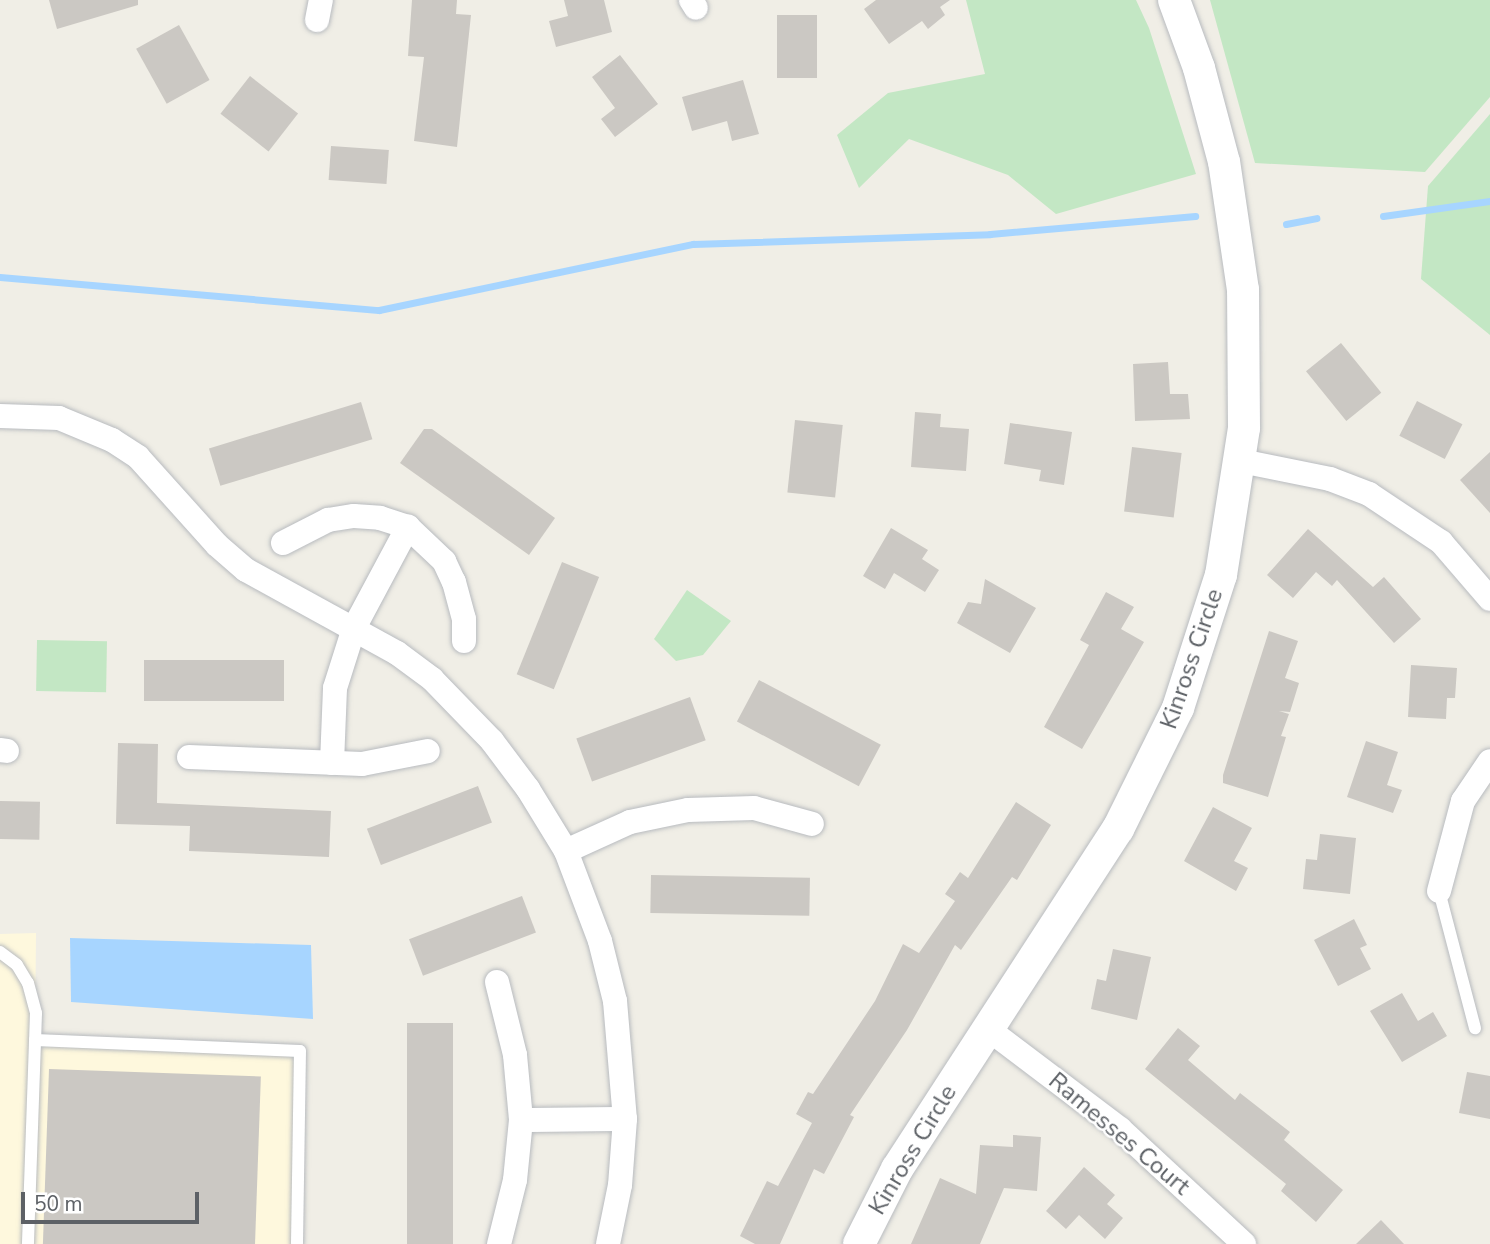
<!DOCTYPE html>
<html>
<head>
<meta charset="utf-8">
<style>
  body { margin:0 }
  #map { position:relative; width:1490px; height:1244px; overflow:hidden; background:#f0eee6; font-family:"Nunito Sans",sans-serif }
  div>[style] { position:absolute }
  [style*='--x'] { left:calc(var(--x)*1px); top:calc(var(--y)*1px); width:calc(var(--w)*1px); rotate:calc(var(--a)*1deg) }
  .commercial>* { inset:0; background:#fef8dd }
  .green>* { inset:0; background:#c3e7c4; transform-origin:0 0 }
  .water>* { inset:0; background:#a7d5ff }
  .stream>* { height:7px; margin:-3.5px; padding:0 3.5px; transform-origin:3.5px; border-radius:3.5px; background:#a7d5ff }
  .building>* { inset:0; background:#cbc8c3; transform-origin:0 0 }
  .roads { filter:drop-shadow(0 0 2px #b8bbbf) drop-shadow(0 0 2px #b8bbbf) }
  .service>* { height:12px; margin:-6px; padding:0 6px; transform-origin:6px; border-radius:6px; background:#fff }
  .minor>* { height:24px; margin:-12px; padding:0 12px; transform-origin:12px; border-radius:12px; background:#fff }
  .tertiary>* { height:32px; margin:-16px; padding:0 16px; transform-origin:16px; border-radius:16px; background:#fff }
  span { translate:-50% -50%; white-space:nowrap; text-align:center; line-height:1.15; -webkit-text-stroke:5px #fff; paint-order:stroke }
  .street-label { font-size:24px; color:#5d6166 }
  .scale { position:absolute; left:21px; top:1192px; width:178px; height:32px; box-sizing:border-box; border:4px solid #5d6166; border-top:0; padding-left:9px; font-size:21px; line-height:24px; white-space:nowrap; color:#5d6166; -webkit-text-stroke:5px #fff; paint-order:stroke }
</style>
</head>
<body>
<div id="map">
  <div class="commercial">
    <i style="clip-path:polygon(36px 933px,35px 1040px,300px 1051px,303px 1244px,0 1244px,0 934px)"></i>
  </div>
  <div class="green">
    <i style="clip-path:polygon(966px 0,1136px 0,1149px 28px,1196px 174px,1056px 214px,1008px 175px,909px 139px,859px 188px,837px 135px,888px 93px,985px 74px)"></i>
    <i style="clip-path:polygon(1210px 0,1490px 0,1490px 97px,1425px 172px,1255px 163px)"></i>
    <i style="clip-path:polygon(1490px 114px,1490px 335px,1421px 279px,1428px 186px)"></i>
    <i style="clip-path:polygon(687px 590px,731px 621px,703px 655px,676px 661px,654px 639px)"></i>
    <i style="left:37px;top:640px;width:70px;height:51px;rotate:1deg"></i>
  </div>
  <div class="water">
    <i style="clip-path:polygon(70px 938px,311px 945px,313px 1019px,71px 1002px)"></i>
  </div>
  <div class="stream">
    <i style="--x:1383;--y:216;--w:108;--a:-8"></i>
    <i style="--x:1286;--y:224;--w:31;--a:-11"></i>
    <i style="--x:0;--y:277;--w:380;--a:5"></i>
    <i style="--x:379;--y:310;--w:321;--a:-11.9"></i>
    <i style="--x:693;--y:244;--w:297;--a:-1.9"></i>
    <i style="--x:990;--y:234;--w:206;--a:-5"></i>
  </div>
  <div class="building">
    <i style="clip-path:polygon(49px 0,138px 0,138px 5px,57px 29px)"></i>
    <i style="clip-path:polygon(412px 0,457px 0,456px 14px,471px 15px,457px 147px,414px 141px,424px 57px,408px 56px)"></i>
    <i style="clip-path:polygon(564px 0,604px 0,612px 32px,556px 47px,549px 21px,568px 16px)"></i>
    <i style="clip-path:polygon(876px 0,950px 0,940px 7px,945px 15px,928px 29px,922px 21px,889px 44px,864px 9px)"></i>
    <i style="left:817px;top:15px;width:63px;height:40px;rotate:90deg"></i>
    <i style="left:179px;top:25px;width:63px;height:49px;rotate:61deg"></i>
    <i style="clip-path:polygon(620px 55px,658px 104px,615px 137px,601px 119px,615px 108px,592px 77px)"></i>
    <i style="left:250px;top:76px;width:61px;height:48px;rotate:38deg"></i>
    <i style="clip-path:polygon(743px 80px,759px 134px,732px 141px,727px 121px,692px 131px,682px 97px)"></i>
    <i style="left:331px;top:146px;width:58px;height:34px;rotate:4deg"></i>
    <i style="left:1341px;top:343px;width:64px;height:45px;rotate:51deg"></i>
    <i style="clip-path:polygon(1168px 362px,1170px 394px,1188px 394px,1190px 419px,1135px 421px,1133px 364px)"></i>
    <i style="left:1417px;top:401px;width:51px;height:39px;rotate:27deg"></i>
    <i style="left:361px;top:402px;width:39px;height:159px;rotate:73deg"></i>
    <i style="clip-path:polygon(915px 412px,941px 414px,940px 427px,969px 429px,966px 471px,911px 467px)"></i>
    <i style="left:795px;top:420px;width:48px;height:73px;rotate:6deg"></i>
    <i style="clip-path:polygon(1010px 423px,1072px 432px,1064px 485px,1039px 481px,1041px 470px,1004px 464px)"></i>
    <i style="clip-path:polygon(424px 429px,432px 429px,555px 518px,529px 555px,400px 463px)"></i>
    <i style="left:1132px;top:447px;width:50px;height:65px;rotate:7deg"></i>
    <i style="clip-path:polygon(1490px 452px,1490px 513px,1460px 480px)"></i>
    <i style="clip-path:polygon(891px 528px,928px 550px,922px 559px,939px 570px,925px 592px,894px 573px,885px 589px,863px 576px)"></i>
    <i style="clip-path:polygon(1308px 529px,1373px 587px,1384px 577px,1421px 619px,1394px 643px,1337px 580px,1332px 586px,1316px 572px,1293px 598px,1267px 575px)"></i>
    <i style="left:562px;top:562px;width:40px;height:121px;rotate:22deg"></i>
    <i style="clip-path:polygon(985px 579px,1036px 608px,1010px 653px,957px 623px,968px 602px,981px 604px)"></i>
    <i style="clip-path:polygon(1106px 592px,1134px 607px,1121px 629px,1144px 642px,1082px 749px,1044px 727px,1089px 645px,1080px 640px)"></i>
    <i style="clip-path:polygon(1269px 631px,1298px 641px,1285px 678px,1299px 683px,1290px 712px,1279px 711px,1289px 714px,1281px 736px,1286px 737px,1268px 797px,1223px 783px,1223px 775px)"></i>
    <i style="left:144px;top:660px;width:140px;height:41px"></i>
    <i style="clip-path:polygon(1411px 665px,1457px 668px,1455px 698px,1447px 698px,1446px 719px,1408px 717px)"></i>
    <i style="left:759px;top:680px;width:138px;height:47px;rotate:28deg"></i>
    <i style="left:690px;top:697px;width:46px;height:121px;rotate:70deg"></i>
    <i style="clip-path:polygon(1366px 741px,1398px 752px,1387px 785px,1402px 790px,1393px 813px,1347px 797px)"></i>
    <i style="clip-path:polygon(118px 743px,158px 744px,157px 803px,331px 811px,329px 857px,189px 851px,190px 826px,116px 824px)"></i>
    <i style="left:478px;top:786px;width:39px;height:119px;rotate:69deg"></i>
    <i style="left:0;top:801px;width:40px;height:38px;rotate:1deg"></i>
    <i style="clip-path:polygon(1016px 802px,1051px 825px,1017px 880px,1012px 877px,961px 950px,955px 945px,907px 1030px,850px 1115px,854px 1117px,824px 1174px,814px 1169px,780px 1244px,755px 1244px,740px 1236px,767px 1181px,778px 1186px,812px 1123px,796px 1114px,808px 1092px,813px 1094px,875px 1001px,903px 944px,919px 953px,955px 901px,945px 894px,960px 872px,968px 878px)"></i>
    <i style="clip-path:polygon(1213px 807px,1252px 828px,1234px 861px,1248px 868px,1236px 891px,1184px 861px)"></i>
    <i style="clip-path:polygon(1320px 834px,1356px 838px,1350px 894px,1303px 889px,1306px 859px,1317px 860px)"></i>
    <i style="left:651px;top:875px;width:159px;height:38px;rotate:1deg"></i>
    <i style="left:522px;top:896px;width:39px;height:121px;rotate:69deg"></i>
    <i style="clip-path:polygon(1354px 919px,1367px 945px,1360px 948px,1371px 969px,1338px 986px,1314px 940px)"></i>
    <i style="clip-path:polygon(1113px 949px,1151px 957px,1137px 1020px,1091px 1009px,1097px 979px,1106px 981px)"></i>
    <i style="clip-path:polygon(1402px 993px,1418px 1021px,1433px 1012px,1447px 1036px,1402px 1062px,1370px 1011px)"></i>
    <i style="left:453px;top:1023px;width:221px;height:46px;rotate:90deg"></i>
    <i style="clip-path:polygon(1178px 1028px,1200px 1046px,1188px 1060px,1235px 1100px,1240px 1093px,1290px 1132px,1284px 1140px,1343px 1190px,1316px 1222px,1281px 1191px,1286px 1184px,1145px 1069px)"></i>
    <i style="left:49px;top:1069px;width:212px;height:175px;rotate:2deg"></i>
    <i style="clip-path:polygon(1467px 1072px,1490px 1076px,1490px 1119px,1459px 1113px)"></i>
    <i style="clip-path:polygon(1013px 1135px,1041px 1137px,1037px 1191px,1004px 1188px,980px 1244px,911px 1244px,940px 1178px,976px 1194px,980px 1145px,1013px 1147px)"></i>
    <i style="clip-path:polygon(1084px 1167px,1115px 1195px,1107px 1204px,1123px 1218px,1105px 1239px,1079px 1215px,1066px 1229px,1046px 1211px)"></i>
    <i style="clip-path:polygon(1381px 1220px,1404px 1244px,1356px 1244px)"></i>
  </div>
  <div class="roads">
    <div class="service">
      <i style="--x:1439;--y:891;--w:142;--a:75.3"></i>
      <i style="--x:0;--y:952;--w:21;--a:37"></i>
      <i style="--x:17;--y:965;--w:21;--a:59"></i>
      <i style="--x:28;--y:983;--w:31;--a:75"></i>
      <i style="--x:36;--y:1013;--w:231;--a:92"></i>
      <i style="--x:35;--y:1040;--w:265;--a:2.4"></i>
      <i style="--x:300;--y:1051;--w:193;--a:90.9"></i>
    </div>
    <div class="minor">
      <i style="--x:691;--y:0;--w:9;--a:58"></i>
      <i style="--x:317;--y:20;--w:20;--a:-79"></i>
      <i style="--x:0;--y:416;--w:59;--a:1.9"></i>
      <i style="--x:59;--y:418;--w:57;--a:22.5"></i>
      <i style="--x:112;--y:440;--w:31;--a:33"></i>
      <i style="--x:138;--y:457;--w:118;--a:48.1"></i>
      <i style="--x:217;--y:545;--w:38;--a:41"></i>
      <i style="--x:246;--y:570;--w:172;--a:28.8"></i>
      <i style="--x:397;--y:653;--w:44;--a:36.6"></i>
      <i style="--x:432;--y:679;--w:86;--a:45.9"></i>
      <i style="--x:492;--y:741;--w:60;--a:53.1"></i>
      <i style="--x:528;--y:789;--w:73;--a:58.5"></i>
      <i style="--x:566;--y:851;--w:96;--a:69.3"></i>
      <i style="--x:600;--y:941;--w:62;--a:76"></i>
      <i style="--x:615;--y:1001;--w:118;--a:85.2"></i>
      <i style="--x:625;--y:1119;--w:66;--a:94.3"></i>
      <i style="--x:620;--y:1185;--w:60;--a:101.5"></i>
      <i style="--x:1241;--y:461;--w:91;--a:11.4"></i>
      <i style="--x:1330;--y:479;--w:42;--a:21"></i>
      <i style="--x:1369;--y:494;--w:87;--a:33.7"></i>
      <i style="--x:1441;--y:542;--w:75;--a:49.3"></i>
      <i style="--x:283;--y:543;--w:51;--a:-27.1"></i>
      <i style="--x:328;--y:520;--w:26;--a:-9"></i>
      <i style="--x:354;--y:516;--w:26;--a:4"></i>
      <i style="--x:380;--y:518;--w:29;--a:18"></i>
      <i style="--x:408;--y:527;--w:50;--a:43.4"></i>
      <i style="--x:444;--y:561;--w:23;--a:65"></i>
      <i style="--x:454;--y:582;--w:38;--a:75"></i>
      <i style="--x:464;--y:619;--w:22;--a:90"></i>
      <i style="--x:0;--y:750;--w:7;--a:8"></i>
      <i style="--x:189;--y:757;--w:173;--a:2.3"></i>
      <i style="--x:362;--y:764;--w:67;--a:-11.1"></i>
      <i style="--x:332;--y:763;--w:75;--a:-87.7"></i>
      <i style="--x:335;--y:688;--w:63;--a:-72.4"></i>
      <i style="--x:354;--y:628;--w:115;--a:-61.9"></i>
      <i style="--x:566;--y:851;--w:70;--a:-24.4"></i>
      <i style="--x:630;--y:822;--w:59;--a:-11.7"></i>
      <i style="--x:688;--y:810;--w:66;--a:-1.7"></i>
      <i style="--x:754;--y:808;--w:60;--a:15.4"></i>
      <i style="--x:1439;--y:891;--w:93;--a:-75.1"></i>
      <i style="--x:1463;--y:801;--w:48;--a:-56"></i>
      <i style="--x:497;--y:982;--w:75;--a:76.1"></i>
      <i style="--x:515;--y:1055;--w:65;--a:84.7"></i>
      <i style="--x:521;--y:1120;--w:60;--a:95.7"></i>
      <i style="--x:515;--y:1180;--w:66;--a:104"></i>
      <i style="--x:988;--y:1029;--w:166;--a:37.1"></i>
      <i style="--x:1120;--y:1129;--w:169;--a:42.8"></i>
      <i style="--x:521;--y:1120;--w:104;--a:-0.6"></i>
    </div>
    <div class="tertiary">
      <i style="--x:859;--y:1244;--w:84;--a:-63.1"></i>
      <i style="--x:897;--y:1169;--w:406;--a:-57"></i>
      <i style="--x:1118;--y:829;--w:135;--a:-63.6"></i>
      <i style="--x:1178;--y:708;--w:140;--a:-72.1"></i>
      <i style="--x:1221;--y:575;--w:149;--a:-81.1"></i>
      <i style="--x:1244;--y:428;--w:138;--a:-90.4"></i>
      <i style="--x:1243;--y:290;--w:129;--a:-98.4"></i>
      <i style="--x:1224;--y:162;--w:97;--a:-104.9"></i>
      <i style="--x:1199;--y:68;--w:72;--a:-110.2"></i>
    </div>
  </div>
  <div class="street-label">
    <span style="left:1192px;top:659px;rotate:-71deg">Kinross Circle</span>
    <span style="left:1119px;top:1134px;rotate:40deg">Ramesses Court</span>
    <span style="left:913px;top:1150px;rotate:-59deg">Kinross Circle</span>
  </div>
  <div class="scale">50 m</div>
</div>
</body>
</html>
